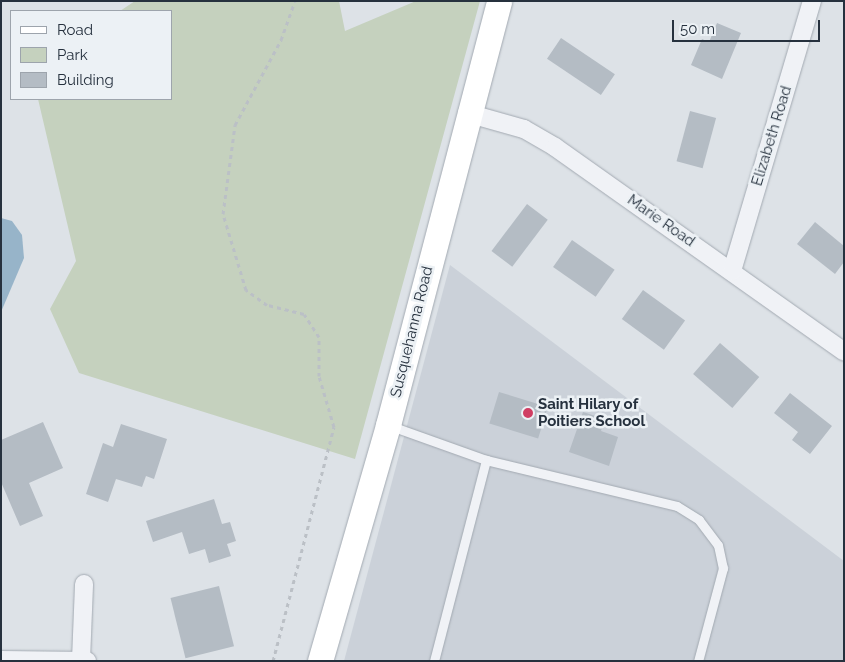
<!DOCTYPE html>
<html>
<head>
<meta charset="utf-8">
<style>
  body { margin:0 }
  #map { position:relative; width:845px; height:662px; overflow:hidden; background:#dde2e7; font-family:Raleway,sans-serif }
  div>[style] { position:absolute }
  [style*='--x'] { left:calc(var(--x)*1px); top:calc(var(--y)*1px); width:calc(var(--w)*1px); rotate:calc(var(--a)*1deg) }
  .built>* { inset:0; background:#cbd1d9 }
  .green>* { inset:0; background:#c5d1be }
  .water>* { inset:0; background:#97b4c9 }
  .building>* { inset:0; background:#b4bcc4; transform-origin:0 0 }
  .path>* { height:3px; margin-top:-1.5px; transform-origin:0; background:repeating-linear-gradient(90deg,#bbc0c6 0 4px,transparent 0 8px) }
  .roads { filter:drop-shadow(0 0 1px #a2a9b1) drop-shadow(0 0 1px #a2a9b1) }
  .service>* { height:9px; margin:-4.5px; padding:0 4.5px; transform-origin:4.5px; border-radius:4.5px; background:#f0f2f6 }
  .minor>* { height:18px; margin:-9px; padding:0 9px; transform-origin:9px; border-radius:9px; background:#f0f2f6 }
  .secondary>* { height:25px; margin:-12.5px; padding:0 12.5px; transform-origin:12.5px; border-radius:12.5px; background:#fff }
  .dots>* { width:14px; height:14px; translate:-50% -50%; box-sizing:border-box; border:2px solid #ecf1f5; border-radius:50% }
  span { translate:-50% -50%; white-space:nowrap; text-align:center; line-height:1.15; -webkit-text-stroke:5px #ecf1f5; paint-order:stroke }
  .street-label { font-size:15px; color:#26313e }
  .poi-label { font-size:15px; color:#26313e; font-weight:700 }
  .left { translate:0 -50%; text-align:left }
  .frame { position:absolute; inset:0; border:2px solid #26313e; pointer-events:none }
  .legend { position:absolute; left:10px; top:10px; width:162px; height:90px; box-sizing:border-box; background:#ecf1f5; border:1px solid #9da4ac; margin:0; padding:6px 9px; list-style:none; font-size:15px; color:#26313e }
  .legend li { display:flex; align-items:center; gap:10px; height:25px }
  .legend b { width:25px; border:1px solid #9da4ac }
  .scale { position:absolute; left:672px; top:20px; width:148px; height:22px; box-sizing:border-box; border:2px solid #26313e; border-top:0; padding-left:6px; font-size:15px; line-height:18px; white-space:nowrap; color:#26313e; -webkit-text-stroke:4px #ecf1f5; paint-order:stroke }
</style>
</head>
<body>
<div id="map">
  <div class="built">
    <i style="clip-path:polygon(450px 265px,844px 561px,844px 661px,344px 661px)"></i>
  </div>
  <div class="green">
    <i style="clip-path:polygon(135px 1px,339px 1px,345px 31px,416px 1px,480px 1px,355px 459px,79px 373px,50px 309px,76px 261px,38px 99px,171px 99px,171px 11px,120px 11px)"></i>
  </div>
  <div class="water">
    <i style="clip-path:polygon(1px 218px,12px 221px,22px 235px,24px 258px,1px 312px)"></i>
  </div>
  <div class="building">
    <i style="clip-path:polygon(717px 23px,741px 33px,722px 79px,691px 65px,702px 39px,709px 42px)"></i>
    <i style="left:561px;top:38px;width:65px;height:25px;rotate:34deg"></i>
    <i style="left:690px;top:111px;width:27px;height:52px;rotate:15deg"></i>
    <i style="left:527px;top:204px;width:26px;height:59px;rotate:37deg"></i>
    <i style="clip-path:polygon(815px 222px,844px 246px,844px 262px,835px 274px,797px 244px)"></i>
    <i style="left:572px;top:240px;width:52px;height:33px;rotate:35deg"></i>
    <i style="left:643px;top:290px;width:52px;height:36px;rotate:36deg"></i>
    <i style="left:720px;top:343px;width:52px;height:41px;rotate:41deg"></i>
    <i style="left:499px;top:392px;width:51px;height:33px;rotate:17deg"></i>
    <i style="clip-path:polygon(790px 393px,832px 426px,810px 454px,792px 440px,798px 432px,774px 413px)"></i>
    <i style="clip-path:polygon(583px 412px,605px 419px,601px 431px,618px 437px,609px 466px,569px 452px)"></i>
    <i style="clip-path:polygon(43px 422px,63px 468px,29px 483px,43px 516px,20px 526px,1px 482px,1px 440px)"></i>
    <i style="clip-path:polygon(121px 424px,167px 439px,154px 479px,146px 476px,142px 487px,116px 479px,108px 502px,86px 494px,103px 443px,113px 447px)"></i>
    <i style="clip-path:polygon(214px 499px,222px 524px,230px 522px,236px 541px,227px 544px,231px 556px,209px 563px,205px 549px,189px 554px,182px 532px,153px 542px,146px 521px)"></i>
    <i style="left:219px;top:586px;width:62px;height:50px;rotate:76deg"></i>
  </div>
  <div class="path">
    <i style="--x:273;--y:661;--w:242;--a:-75.4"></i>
    <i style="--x:334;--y:427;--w:53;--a:-106.4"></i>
    <i style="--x:319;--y:376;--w:39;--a:-90"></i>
    <i style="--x:319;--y:337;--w:27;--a:-123"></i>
    <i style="--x:304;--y:314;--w:38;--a:-166"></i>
    <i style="--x:267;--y:305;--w:26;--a:-144"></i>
    <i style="--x:246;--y:290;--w:79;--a:-106.8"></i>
    <i style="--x:223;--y:214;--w:90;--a:-82.3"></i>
    <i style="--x:235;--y:125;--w:97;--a:-61.6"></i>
    <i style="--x:281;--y:40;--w:41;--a:-70.3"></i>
  </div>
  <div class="roads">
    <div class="service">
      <i style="--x:391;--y:426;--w:101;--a:19.7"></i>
      <i style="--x:486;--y:460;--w:196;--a:13.5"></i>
      <i style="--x:677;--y:506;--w:26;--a:32"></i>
      <i style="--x:699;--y:520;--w:31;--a:53"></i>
      <i style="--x:718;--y:545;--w:24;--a:78"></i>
      <i style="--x:723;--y:568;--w:96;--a:105"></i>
      <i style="--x:434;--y:661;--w:208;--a:-75.5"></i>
    </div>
    <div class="minor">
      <i style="--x:467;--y:113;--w:59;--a:15.7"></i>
      <i style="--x:524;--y:129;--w:36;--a:30"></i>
      <i style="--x:555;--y:147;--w:354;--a:35.3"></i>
      <i style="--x:732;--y:271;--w:282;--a:-73.5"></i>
      <i style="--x:1;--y:660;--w:86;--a:0.7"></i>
      <i style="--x:81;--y:660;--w:76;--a:-87.7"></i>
    </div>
    <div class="secondary">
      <i style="--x:320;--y:661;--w:246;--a:-73.9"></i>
      <i style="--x:388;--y:425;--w:438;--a:-75.3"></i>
    </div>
  </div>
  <div class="dots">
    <i style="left:528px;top:413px;background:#d03e63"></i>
  </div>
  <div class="street-label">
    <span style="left:772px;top:136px;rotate:-73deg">Elizabeth Road</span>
    <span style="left:661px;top:221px;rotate:35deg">Marie Road</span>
    <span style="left:412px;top:332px;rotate:-76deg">Susquehanna Road</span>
  </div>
  <div class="poi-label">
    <span class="left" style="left:538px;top:413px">Saint Hilary of<br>Poitiers School</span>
  </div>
  <div class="frame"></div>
  <ul class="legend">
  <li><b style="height:6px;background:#fff"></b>Road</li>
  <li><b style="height:14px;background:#c5d1be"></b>Park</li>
  <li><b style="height:14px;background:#b4bcc4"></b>Building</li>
  </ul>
  <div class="scale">50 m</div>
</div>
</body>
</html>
